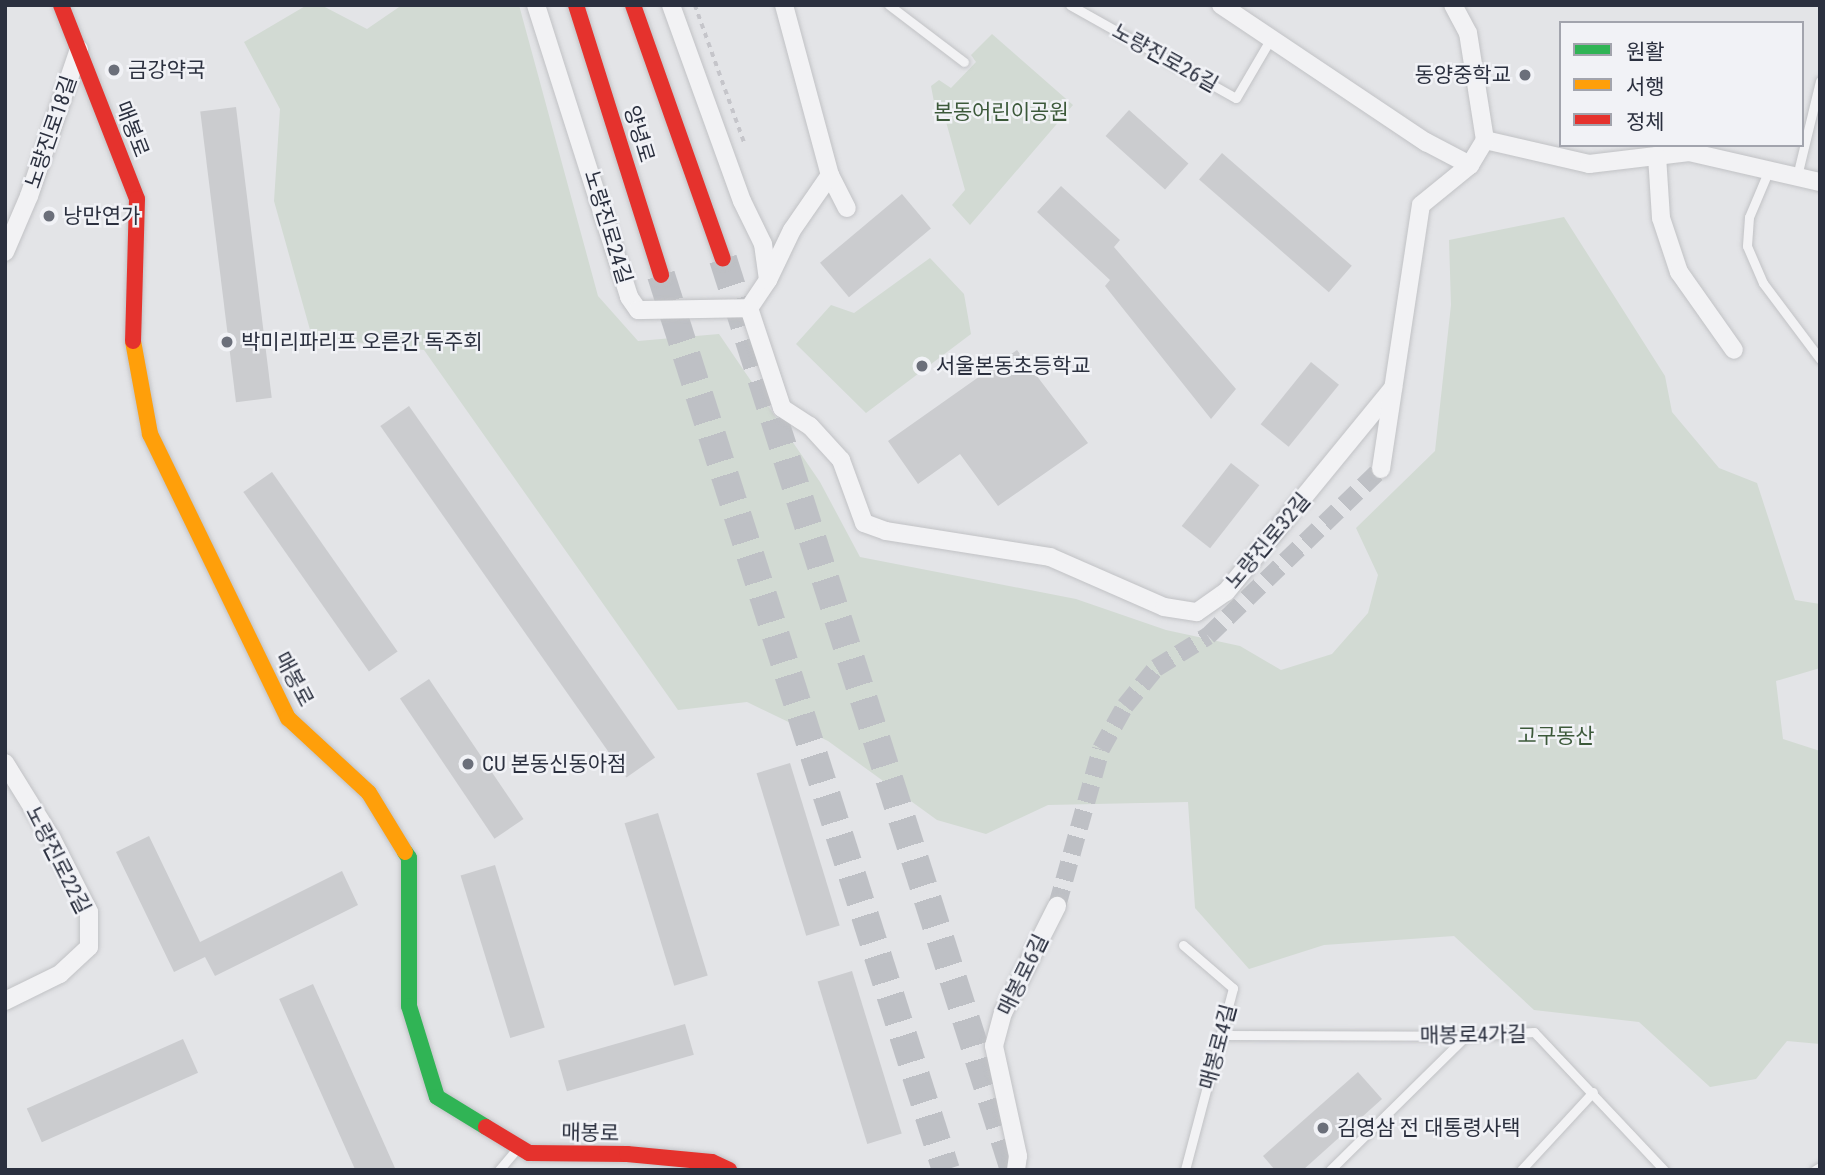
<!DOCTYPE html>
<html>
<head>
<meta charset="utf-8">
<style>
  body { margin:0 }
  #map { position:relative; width:1825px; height:1175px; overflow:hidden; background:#e3e4e7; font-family:"Roboto Condensed","Noto Sans KR",sans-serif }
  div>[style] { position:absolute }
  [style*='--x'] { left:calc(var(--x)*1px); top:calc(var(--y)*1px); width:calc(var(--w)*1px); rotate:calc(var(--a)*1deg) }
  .green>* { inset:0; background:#d2dad3 }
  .building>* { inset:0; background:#cbcccf; transform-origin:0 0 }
  .street-tunnel>* { height:18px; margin-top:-9px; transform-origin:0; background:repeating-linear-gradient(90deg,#bec0c5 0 18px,transparent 0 27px) }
  .primary-tunnel>* { height:28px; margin-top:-14px; transform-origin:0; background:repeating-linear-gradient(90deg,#bec0c5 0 28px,transparent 0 42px) }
  .path>* { height:3.5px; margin-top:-1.75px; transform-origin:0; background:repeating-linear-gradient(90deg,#c5c5ca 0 5px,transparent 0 10px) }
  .roads { filter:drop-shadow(0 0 2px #c1c2c5) drop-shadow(0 0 2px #c1c2c5) }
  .lane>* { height:9px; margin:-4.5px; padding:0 4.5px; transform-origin:4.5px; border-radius:4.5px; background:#f2f2f4 }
  .street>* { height:18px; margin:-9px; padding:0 9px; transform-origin:9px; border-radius:9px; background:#f2f2f4 }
  .fast>* { height:16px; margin:-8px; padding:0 8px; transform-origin:8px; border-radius:8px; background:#30b455 }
  .slow>* { height:16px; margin:-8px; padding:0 8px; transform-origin:8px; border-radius:8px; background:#ff9f0a }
  .jam>* { height:16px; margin:-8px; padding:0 8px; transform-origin:8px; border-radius:8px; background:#e5322d }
  .dots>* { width:19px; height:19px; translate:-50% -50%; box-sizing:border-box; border:4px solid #f1f2f6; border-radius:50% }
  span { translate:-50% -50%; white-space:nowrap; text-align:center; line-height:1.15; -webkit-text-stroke:5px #f1f2f6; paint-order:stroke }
  .street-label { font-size:21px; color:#2b303f }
  .poi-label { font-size:21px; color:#2b303f }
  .left { translate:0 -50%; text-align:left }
  .right { translate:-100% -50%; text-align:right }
  .park-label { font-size:21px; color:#3c593a }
  .frame { position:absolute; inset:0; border:7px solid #2b303f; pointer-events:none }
  .legend { position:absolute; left:1559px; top:21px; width:245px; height:126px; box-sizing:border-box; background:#f1f2f6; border:2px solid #a2a4ad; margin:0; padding:9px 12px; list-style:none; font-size:21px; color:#2b303f }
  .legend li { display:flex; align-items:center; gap:14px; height:35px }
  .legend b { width:35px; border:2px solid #a2a4ad }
</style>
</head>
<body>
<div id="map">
  <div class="green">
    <i style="clip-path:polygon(307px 5px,321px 5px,367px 29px,402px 5px,519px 5px,598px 296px,638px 341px,719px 334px,820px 482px,860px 557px,1076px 599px,1166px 630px,1240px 646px,1281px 670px,1332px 654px,1368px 613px,1378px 575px,1356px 528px,1435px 451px,1451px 305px,1449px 240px,1564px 217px,1665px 376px,1672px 412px,1719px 468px,1757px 483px,1795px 600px,1820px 604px,1820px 668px,1776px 681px,1783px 739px,1820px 751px,1820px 1044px,1787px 1041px,1756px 1079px,1710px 1087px,1639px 1022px,1534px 1010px,1454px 936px,1324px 945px,1249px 969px,1195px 908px,1188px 802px,1048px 805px,986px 834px,937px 820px,828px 741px,747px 702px,678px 710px,424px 350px,312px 337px,274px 201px,280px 109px,244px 42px)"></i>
    <i style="clip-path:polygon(992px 34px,1073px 105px,970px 225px,952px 205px,965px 190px,943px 111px,934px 102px,931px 86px,939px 80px,951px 88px,976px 62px,971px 55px)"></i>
    <i style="clip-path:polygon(930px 258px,964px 294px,971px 334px,866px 413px,796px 344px,831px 305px,854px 313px)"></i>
  </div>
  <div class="building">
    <i style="left:236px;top:107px;width:293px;height:36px;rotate:83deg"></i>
    <i style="left:1129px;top:110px;width:80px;height:35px;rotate:42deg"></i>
    <i style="left:1222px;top:153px;width:172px;height:35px;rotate:41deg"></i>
    <i style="clip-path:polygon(1061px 186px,1120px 240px,1114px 247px,1236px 389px,1211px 419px,1105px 286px,1110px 280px,1037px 212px)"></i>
    <i style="left:902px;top:194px;width:45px;height:107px;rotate:50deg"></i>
    <i style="clip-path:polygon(1017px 350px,1088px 443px,998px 506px,960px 454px,918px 484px,888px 441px)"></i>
    <i style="left:1311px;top:362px;width:36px;height:80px;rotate:39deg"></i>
    <i style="left:409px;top:406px;width:429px;height:35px;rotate:55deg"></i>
    <i style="left:1231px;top:463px;width:36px;height:80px;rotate:38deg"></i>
    <i style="left:272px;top:472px;width:219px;height:35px;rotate:55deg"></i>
    <i style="left:429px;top:679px;width:169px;height:35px;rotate:56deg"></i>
    <i style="left:790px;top:763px;width:170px;height:35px;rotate:73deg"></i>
    <i style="left:658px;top:813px;width:170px;height:35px;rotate:73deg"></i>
    <i style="clip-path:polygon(149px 836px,200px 942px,342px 871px,358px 905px,215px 976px,205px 957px,174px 972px,116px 852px)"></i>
    <i style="left:495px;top:865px;width:170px;height:36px;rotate:73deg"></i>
    <i style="left:852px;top:971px;width:170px;height:36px;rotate:73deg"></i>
    <i style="left:313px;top:984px;width:204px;height:37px;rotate:66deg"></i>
    <i style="left:685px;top:1024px;width:32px;height:132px;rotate:74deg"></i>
    <i style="left:183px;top:1039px;width:37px;height:171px;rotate:66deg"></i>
    <i style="clip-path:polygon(1358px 1072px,1382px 1099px,1303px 1170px,1275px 1170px,1263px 1156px)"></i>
  </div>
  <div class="street-tunnel">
    <i style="--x:1057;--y:906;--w:163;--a:-74.3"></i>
    <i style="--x:1101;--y:749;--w:49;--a:-60.8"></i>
    <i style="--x:1125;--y:706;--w:49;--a:-50.8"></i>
    <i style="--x:1156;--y:668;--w:61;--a:-31.6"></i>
    <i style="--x:1208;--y:636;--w:240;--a:-44"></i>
  </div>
  <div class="primary-tunnel">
    <i style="--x:723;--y:259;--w:956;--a:72.28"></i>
    <i style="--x:661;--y:275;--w:939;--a:72.34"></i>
  </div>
  <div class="path">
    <i style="--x:695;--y:5;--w:149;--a:70.3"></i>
  </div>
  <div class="roads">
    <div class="lane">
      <i style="--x:889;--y:5;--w:94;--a:37.2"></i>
      <i style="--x:1070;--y:5;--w:190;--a:29.3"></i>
      <i style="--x:1236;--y:98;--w:69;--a:-59.7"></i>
      <i style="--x:1768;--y:172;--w:49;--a:112.9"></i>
      <i style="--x:1749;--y:217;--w:29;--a:94"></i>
      <i style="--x:1747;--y:246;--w:40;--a:66.6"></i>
      <i style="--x:1763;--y:283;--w:95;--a:53.1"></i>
      <i style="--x:1797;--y:176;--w:98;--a:-76.4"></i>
      <i style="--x:1183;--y:945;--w:66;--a:40.7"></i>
      <i style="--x:1233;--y:988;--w:188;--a:104.8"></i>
      <i style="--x:1222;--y:1035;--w:244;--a:0.2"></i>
      <i style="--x:1466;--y:1036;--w:68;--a:-3.4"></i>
      <i style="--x:1534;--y:1032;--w:190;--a:46.7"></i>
      <i style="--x:499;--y:1170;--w:30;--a:-50"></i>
      <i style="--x:1330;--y:1170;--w:191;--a:-44.6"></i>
      <i style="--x:1521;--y:1170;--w:106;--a:-47.3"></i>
      <i style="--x:1815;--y:1170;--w:6;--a:-31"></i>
    </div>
    <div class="street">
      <i style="--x:536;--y:5;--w:306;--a:72.3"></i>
      <i style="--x:629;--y:297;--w:16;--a:55"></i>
      <i style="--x:638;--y:310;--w:111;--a:-1"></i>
      <i style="--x:671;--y:5;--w:208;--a:70.1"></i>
      <i style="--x:742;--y:201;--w:48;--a:64"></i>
      <i style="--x:763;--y:244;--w:36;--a:82"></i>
      <i style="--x:768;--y:280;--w:34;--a:124"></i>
      <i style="--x:784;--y:5;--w:176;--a:74.9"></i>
      <i style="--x:830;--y:175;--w:37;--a:63"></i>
      <i style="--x:1221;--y:5;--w:247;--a:33.8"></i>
      <i style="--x:1426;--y:142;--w:50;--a:27.6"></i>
      <i style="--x:1485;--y:140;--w:107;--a:13"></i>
      <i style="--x:1589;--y:164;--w:101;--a:-6.8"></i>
      <i style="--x:1689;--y:152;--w:134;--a:12.9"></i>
      <i style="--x:1657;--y:156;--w:62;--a:86.3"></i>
      <i style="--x:1661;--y:218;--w:57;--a:71.6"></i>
      <i style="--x:1679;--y:272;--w:95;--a:54.8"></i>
      <i style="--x:5;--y:252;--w:61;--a:-66.8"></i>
      <i style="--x:29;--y:196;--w:155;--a:-71.2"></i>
      <i style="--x:768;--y:280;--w:55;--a:-64.4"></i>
      <i style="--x:792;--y:230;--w:67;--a:-55.4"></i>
      <i style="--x:749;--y:308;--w:105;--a:71.7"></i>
      <i style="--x:782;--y:408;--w:33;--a:33"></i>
      <i style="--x:810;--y:426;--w:46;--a:47.6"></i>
      <i style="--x:841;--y:460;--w:67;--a:69.9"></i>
      <i style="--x:864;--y:523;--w:23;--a:20"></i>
      <i style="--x:886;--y:531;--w:166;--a:9"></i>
      <i style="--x:1050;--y:557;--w:124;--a:23.7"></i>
      <i style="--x:1164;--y:607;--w:33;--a:9"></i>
      <i style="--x:1197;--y:612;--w:35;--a:-35"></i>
      <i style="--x:1226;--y:592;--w:264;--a:-50.7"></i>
      <i style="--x:1381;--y:469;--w:267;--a:-81.4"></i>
      <i style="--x:1421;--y:205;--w:63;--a:-39.2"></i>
      <i style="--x:1470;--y:165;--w:29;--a:-59"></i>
      <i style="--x:1485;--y:140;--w:108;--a:-99"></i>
      <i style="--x:1468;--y:33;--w:32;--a:-118"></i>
      <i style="--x:5;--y:763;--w:89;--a:58.3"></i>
      <i style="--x:52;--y:839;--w:82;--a:63.1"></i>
      <i style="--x:89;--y:912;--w:35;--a:90"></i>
      <i style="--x:89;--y:947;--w:40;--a:137"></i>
      <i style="--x:60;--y:974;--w:61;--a:153.9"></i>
      <i style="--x:1016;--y:1170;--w:14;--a:-82"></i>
      <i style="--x:1018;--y:1156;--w:113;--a:-102.3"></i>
      <i style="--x:994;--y:1046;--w:34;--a:-75"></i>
      <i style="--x:1003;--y:1013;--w:120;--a:-63.2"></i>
    </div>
    <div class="fast">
      <i style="--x:405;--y:852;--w:7;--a:56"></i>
      <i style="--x:409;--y:858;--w:148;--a:90"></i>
      <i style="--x:409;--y:1006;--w:95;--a:72.9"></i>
      <i style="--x:437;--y:1097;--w:57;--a:31.5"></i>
    </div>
    <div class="slow">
      <i style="--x:133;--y:341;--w:95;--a:79.6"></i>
      <i style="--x:150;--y:434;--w:316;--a:64.1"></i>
      <i style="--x:288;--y:718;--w:110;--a:42.8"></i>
      <i style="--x:369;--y:793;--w:69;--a:58.6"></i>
    </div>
    <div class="jam">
      <i style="--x:61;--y:5;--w:208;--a:68.6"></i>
      <i style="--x:137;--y:199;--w:142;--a:91.6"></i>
      <i style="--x:576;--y:5;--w:283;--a:72.5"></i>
      <i style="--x:633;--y:5;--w:269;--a:70.5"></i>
      <i style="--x:486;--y:1127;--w:50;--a:31.2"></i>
      <i style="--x:529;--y:1153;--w:98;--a:0.6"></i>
      <i style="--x:627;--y:1154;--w:85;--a:5.4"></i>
      <i style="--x:712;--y:1162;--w:19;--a:25"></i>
    </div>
  </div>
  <div class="dots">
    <i style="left:114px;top:70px;background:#6b6f7a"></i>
    <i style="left:1525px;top:75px;background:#6b6f7a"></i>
    <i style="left:49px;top:216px;background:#6b6f7a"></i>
    <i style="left:227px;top:342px;background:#6b6f7a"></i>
    <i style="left:922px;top:366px;background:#6b6f7a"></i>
    <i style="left:468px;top:764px;background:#6b6f7a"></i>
    <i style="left:1323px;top:1128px;background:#6b6f7a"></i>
  </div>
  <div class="street-label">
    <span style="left:1165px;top:58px;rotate:29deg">노량진로26길</span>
    <span style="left:132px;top:129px;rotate:69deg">매봉로</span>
    <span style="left:51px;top:132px;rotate:-71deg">노량진로18길</span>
    <span style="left:639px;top:134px;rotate:73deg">양녕로</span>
    <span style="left:608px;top:227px;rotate:73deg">노량진로24길</span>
    <span style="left:1268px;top:541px;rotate:-50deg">노량진로32길</span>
    <span style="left:294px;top:679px;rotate:62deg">매봉로</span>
    <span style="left:58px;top:860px;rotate:63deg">노량진로22길</span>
    <span style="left:1023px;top:975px;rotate:-64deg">매봉로6길</span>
    <span style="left:1473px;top:1035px;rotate:-1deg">매봉로4가길</span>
    <span style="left:1218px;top:1047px;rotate:-75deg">매봉로4길</span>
    <span style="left:590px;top:1133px;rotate:1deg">매봉로</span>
  </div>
  <div class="poi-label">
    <span class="left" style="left:128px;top:70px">금강약국</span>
    <span class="right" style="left:1511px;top:75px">동양중학교</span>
    <span class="left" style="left:63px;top:216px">낭만연가</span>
    <span class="left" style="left:241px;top:342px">박미리파리프 오른간 독주회</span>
    <span class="left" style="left:936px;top:366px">서울본동초등학교</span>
    <span class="left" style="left:482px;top:764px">CU 본동신동아점</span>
    <span class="left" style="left:1337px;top:1128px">김영삼 전 대통령사택</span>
  </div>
  <div class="park-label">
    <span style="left:1001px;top:112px">본동어린이공원</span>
    <span style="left:1556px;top:736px">고구동산</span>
  </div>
  <div class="frame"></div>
  <ul class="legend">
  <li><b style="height:9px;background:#30b455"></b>원활</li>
  <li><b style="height:9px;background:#ff9f0a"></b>서행</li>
  <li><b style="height:9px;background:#e5322d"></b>정체</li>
  </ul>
</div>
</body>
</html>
